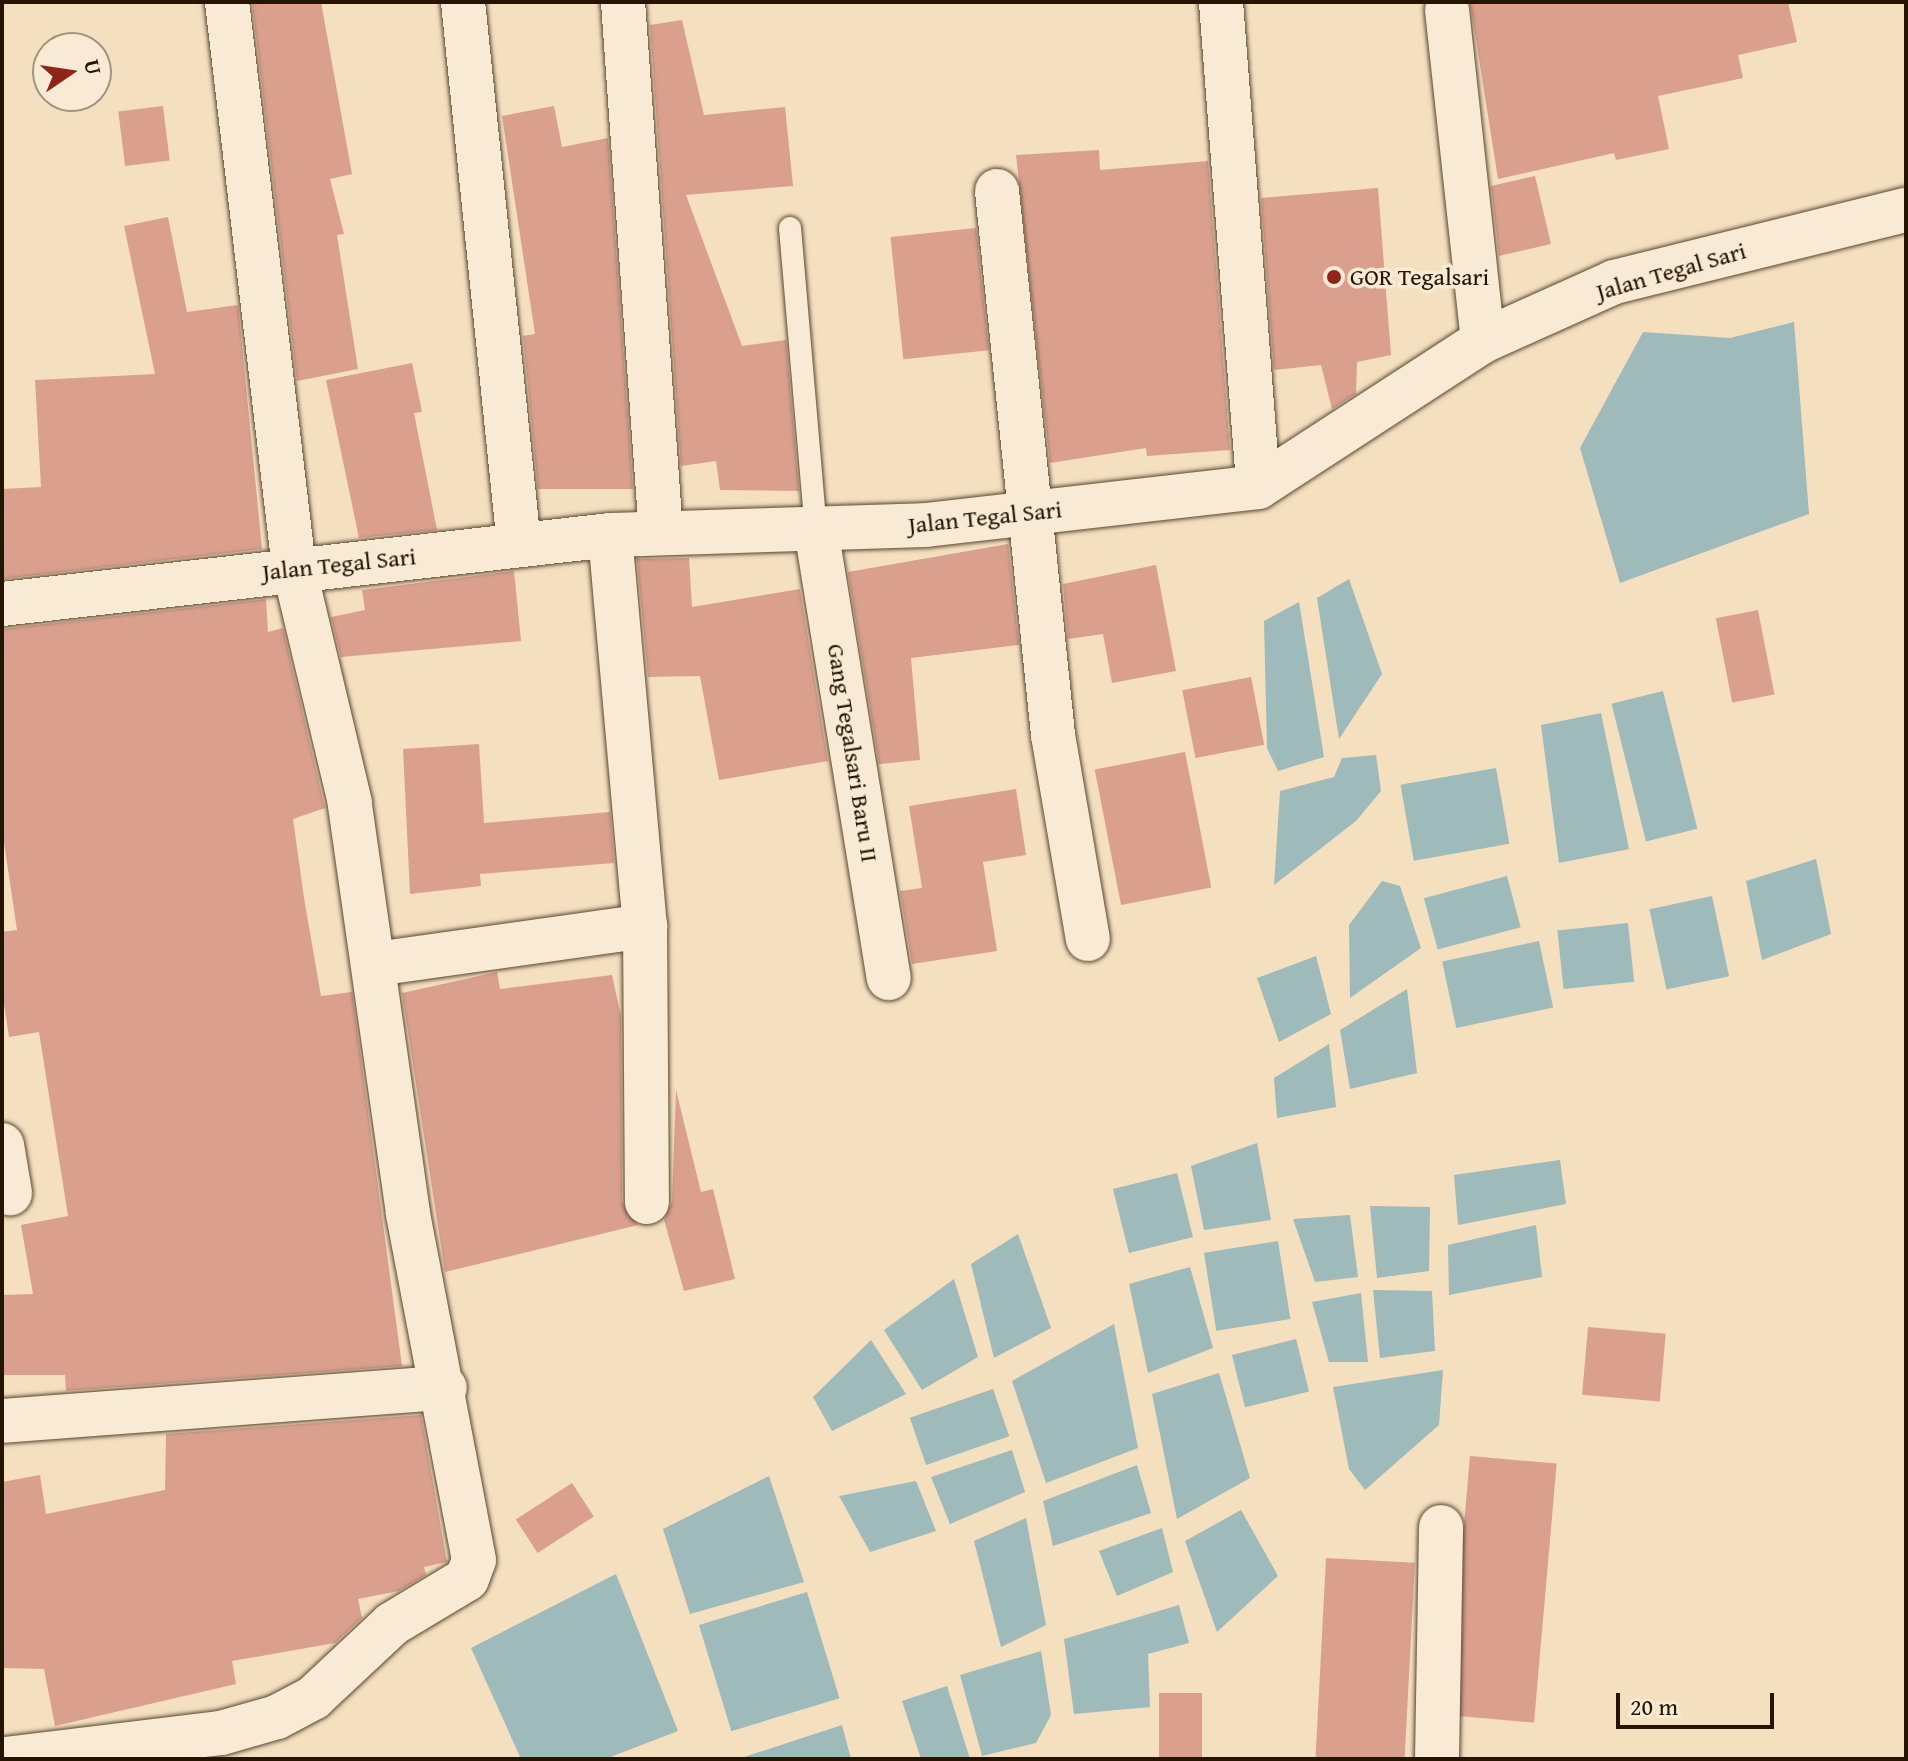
<!DOCTYPE html>
<html>
<head>
<meta charset="utf-8">
<style>
  body { margin:0 }
  #map { position:relative; width:1908px; height:1761px; overflow:hidden; background:#f4dfbf; font-family:"Gentium Book Plus",serif }
  div>[style] { position:absolute }
  [style*='--x'] { left:calc(var(--x)*1px); top:calc(var(--y)*1px); width:calc(var(--w)*1px); rotate:calc(var(--a)*1deg) }
  .water>* { inset:0; background:#9fbaba; transform-origin:0 0 }
  .building>* { inset:0; background:#db9f8e; transform-origin:0 0 }
  .roads { filter:drop-shadow(0 0 2px #584730) drop-shadow(0 0 2px #584730) }
  .service>* { height:22px; margin:-11px; padding:0 11px; transform-origin:11px; border-radius:11px; background:#f8ead5 }
  .minor>* { height:44px; margin:-22px; padding:0 22px; transform-origin:22px; border-radius:22px; background:#f8ead5 }
  .dots>* { width:22px; height:22px; translate:-50% -50%; box-sizing:border-box; border:4px solid #f8ead5; border-radius:50% }
  span { translate:-50% -50%; white-space:nowrap; text-align:center; line-height:1.15; -webkit-text-stroke:7px #f8ead5; paint-order:stroke }
  .street-label { font-size:24px; color:#241401 }
  .poi-label { font-size:24px; color:#241401 }
  .left { translate:0 -50%; text-align:left }
  .frame { position:absolute; inset:0; border:4px solid #241401; pointer-events:none }
  .north { position:absolute; left:32px; top:32px; width:80px; height:80px; box-sizing:border-box; background:#f8ead5; border:2px solid #a39480; border-radius:50%; rotate:77deg; font-size:22px; font-weight:700; line-height:32px; text-align:center; color:#241401 }
  .north::after { content:''; display:block; margin:auto; width:28px; height:36px; background:#8f2418; clip-path:polygon(50% 0,100% 100%,50% 72%,0 100%) }
  .scale { position:absolute; left:1616px; top:1693px; width:158px; height:36px; box-sizing:border-box; border:4px solid #241401; border-top:0; padding-left:10px; font-size:24px; line-height:28px; white-space:nowrap; color:#241401; -webkit-text-stroke:6px #f8ead5; paint-order:stroke }
</style>
</head>
<body>
<div id="map">
  <div class="water">
    <i style="clip-path:polygon(1794px 322px,1809px 514px,1620px 583px,1580px 448px,1643px 332px,1730px 338px)"></i>
    <i style="clip-path:polygon(1349px 579px,1382px 674px,1339px 739px,1317px 598px)"></i>
    <i style="clip-path:polygon(1299px 602px,1324px 757px,1278px 771px,1267px 748px,1264px 621px)"></i>
    <i style="left:1663px;top:691px;width:142px;height:53px;rotate:76deg"></i>
    <i style="clip-path:polygon(1601px 713px,1629px 849px,1559px 863px,1541px 725px)"></i>
    <i style="clip-path:polygon(1376px 755px,1381px 791px,1356px 821px,1274px 885px,1280px 791px,1334px 777px,1342px 758px)"></i>
    <i style="left:1496px;top:768px;width:77px;height:97px;rotate:80deg"></i>
    <i style="clip-path:polygon(1816px 859px,1831px 934px,1762px 960px,1746px 881px)"></i>
    <i style="left:1507px;top:876px;width:53px;height:86px;rotate:75deg"></i>
    <i style="clip-path:polygon(1382px 881px,1400px 886px,1421px 948px,1350px 998px,1349px 925px)"></i>
    <i style="left:1712px;top:896px;width:82px;height:64px;rotate:78deg"></i>
    <i style="left:1628px;top:923px;width:59px;height:71px;rotate:84deg"></i>
    <i style="left:1539px;top:941px;width:68px;height:99px;rotate:78deg"></i>
    <i style="clip-path:polygon(1316px 956px,1331px 1014px,1279px 1042px,1257px 978px)"></i>
    <i style="clip-path:polygon(1407px 989px,1417px 1073px,1350px 1089px,1340px 1030px)"></i>
    <i style="clip-path:polygon(1329px 1044px,1336px 1107px,1277px 1118px,1274px 1078px)"></i>
    <i style="clip-path:polygon(1257px 1143px,1271px 1220px,1204px 1230px,1191px 1166px)"></i>
    <i style="clip-path:polygon(1560px 1160px,1566px 1204px,1458px 1225px,1454px 1175px)"></i>
    <i style="left:1177px;top:1173px;width:66px;height:66px;rotate:76deg"></i>
    <i style="clip-path:polygon(1370px 1206px,1430px 1207px,1429px 1271px,1377px 1278px)"></i>
    <i style="clip-path:polygon(1350px 1215px,1358px 1277px,1315px 1282px,1293px 1219px)"></i>
    <i style="clip-path:polygon(1536px 1225px,1542px 1277px,1449px 1295px,1448px 1245px)"></i>
    <i style="clip-path:polygon(1018px 1234px,1051px 1328px,994px 1358px,971px 1264px)"></i>
    <i style="left:1278px;top:1241px;width:79px;height:75px;rotate:81deg"></i>
    <i style="clip-path:polygon(1190px 1267px,1213px 1348px,1148px 1373px,1129px 1284px)"></i>
    <i style="clip-path:polygon(954px 1279px,978px 1357px,922px 1390px,884px 1330px)"></i>
    <i style="clip-path:polygon(1373px 1290px,1432px 1291px,1435px 1351px,1380px 1358px)"></i>
    <i style="clip-path:polygon(1361px 1293px,1368px 1362px,1329px 1362px,1312px 1302px)"></i>
    <i style="clip-path:polygon(1114px 1324px,1138px 1448px,1046px 1483px,1012px 1381px)"></i>
    <i style="left:1296px;top:1339px;width:54px;height:66px;rotate:76deg"></i>
    <i style="clip-path:polygon(871px 1340px,906px 1394px,832px 1431px,813px 1397px)"></i>
    <i style="clip-path:polygon(1443px 1370px,1439px 1425px,1365px 1490px,1349px 1469px,1333px 1387px)"></i>
    <i style="clip-path:polygon(1219px 1373px,1250px 1478px,1177px 1519px,1152px 1394px)"></i>
    <i style="left:993px;top:1389px;width:50px;height:88px;rotate:71deg"></i>
    <i style="clip-path:polygon(1012px 1450px,1025px 1492px,950px 1524px,931px 1477px)"></i>
    <i style="clip-path:polygon(1137px 1465px,1151px 1513px,1053px 1546px,1043px 1501px)"></i>
    <i style="clip-path:polygon(769px 1476px,804px 1582px,690px 1614px,663px 1529px)"></i>
    <i style="clip-path:polygon(916px 1481px,936px 1531px,870px 1552px,839px 1496px)"></i>
    <i style="clip-path:polygon(1241px 1510px,1278px 1576px,1217px 1632px,1185px 1541px)"></i>
    <i style="clip-path:polygon(1026px 1518px,1046px 1625px,1001px 1647px,974px 1541px)"></i>
    <i style="clip-path:polygon(1162px 1528px,1173px 1572px,1117px 1596px,1099px 1551px)"></i>
    <i style="clip-path:polygon(616px 1574px,678px 1731px,605px 1759px,521px 1759px,471px 1648px)"></i>
    <i style="left:807px;top:1592px;width:111px;height:113px;rotate:73deg"></i>
    <i style="clip-path:polygon(1179px 1605px,1189px 1643px,1148px 1654px,1150px 1707px,1074px 1714px,1064px 1639px)"></i>
    <i style="clip-path:polygon(1041px 1651px,1051px 1715px,1036px 1743px,982px 1756px,960px 1675px)"></i>
    <i style="clip-path:polygon(947px 1686px,970px 1759px,921px 1759px,902px 1701px)"></i>
    <i style="clip-path:polygon(842px 1725px,851px 1759px,738px 1759px)"></i>
  </div>
  <div class="building">
    <i style="clip-path:polygon(252px 2px,321px 2px,352px 174px,330px 179px,344px 234px,337px 235px,358px 369px,297px 381px)"></i>
    <i style="clip-path:polygon(1470px 2px,1788px 2px,1797px 42px,1738px 55px,1743px 78px,1658px 96px,1669px 149px,1616px 160px,1614px 153px,1498px 179px)"></i>
    <i style="clip-path:polygon(682px 20px,704px 115px,785px 107px,793px 186px,686px 195px,742px 346px,786px 340px,799px 491px,720px 490px,716px 461px,681px 466px,650px 25px)"></i>
    <i style="left:163px;top:106px;width:55px;height:45px;rotate:83deg"></i>
    <i style="clip-path:polygon(554px 106px,562px 147px,608px 138px,633px 489px,538px 489px,523px 336px,535px 334px,502px 116px)"></i>
    <i style="clip-path:polygon(1099px 150px,1100px 170px,1208px 161px,1230px 450px,1147px 456px,1146px 448px,1050px 463px,1016px 155px)"></i>
    <i style="clip-path:polygon(1535px 176px,1551px 244px,1499px 256px,1491px 186px)"></i>
    <i style="clip-path:polygon(1378px 188px,1391px 355px,1357px 362px,1356px 394px,1332px 409px,1321px 365px,1274px 370px,1261px 198px)"></i>
    <i style="clip-path:polygon(168px 217px,187px 312px,238px 305px,262px 549px,2px 579px,2px 489px,41px 487px,35px 380px,155px 374px,124px 226px)"></i>
    <i style="left:976px;top:228px;width:123px;height:86px;rotate:84deg"></i>
    <i style="clip-path:polygon(412px 363px,422px 412px,414px 413px,437px 530px,359px 538px,326px 380px)"></i>
    <i style="clip-path:polygon(1008px 544px,1019px 645px,911px 658px,920px 760px,879px 764px,848px 572px)"></i>
    <i style="clip-path:polygon(689px 558px,692px 607px,800px 589px,828px 761px,719px 780px,700px 676px,648px 677px,637px 559px)"></i>
    <i style="clip-path:polygon(1156px 565px,1176px 671px,1112px 683px,1103px 634px,1068px 639px,1063px 584px)"></i>
    <i style="clip-path:polygon(514px 571px,521px 641px,341px 657px,331px 617px,365px 610px,362px 590px)"></i>
    <i style="clip-path:polygon(266px 599px,268px 632px,283px 628px,325px 808px,293px 819px,304px 898px,321px 996px,352px 992px,402px 1366px,66px 1391px,65px 1375px,2px 1375px,2px 1295px,33px 1294px,21px 1225px,68px 1216px,39px 1032px,9px 1037px,2px 990px,2px 932px,17px 930px,2px 829px,2px 629px)"></i>
    <i style="left:1758px;top:610px;width:86px;height:43px;rotate:79deg"></i>
    <i style="left:1251px;top:677px;width:69px;height:70px;rotate:79deg"></i>
    <i style="clip-path:polygon(479px 744px,484px 823px,610px 812px,614px 863px,480px 874px,481px 886px,410px 894px,403px 749px)"></i>
    <i style="left:1185px;top:752px;width:138px;height:92px;rotate:79deg"></i>
    <i style="clip-path:polygon(1016px 789px,1026px 855px,983px 862px,997px 951px,912px 964px,900px 891px,922px 888px,909px 806px)"></i>
    <i style="clip-path:polygon(497px 972px,500px 989px,612px 975px,621px 1016px,622px 1202px,638px 1225px,445px 1272px,402px 993px)"></i>
    <i style="clip-path:polygon(676px 1090px,701px 1192px,713px 1189px,735px 1279px,684px 1291px,664px 1220px,672px 1202px)"></i>
    <i style="left:1588px;top:1327px;width:78px;height:68px;rotate:5deg"></i>
    <i style="clip-path:polygon(421px 1415px,447px 1562px,424px 1567px,426px 1575px,399px 1591px,358px 1599px,362px 1618px,335px 1643px,232px 1661px,236px 1684px,55px 1726px,44px 1669px,2px 1668px,2px 1482px,40px 1475px,46px 1514px,165px 1490px,166px 1434px)"></i>
    <i style="left:1470px;top:1456px;width:87px;height:260px;rotate:5deg"></i>
    <i style="left:572px;top:1483px;width:40px;height:67px;rotate:57deg"></i>
    <i style="left:1326px;top:1558px;width:89px;height:201px;rotate:3deg"></i>
    <i style="left:1159px;top:1693px;width:43px;height:66px"></i>
  </div>
  <div class="roads">
    <div class="service">
      <i style="--x:790;--y:228;--w:302;--a:85.1"></i>
    </div>
    <div class="minor">
      <i style="--x:463;--y:2;--w:546;--a:84.11"></i>
      <i style="--x:623;--y:2;--w:532;--a:85.91"></i>
      <i style="--x:1221;--y:2;--w:486;--a:85.6"></i>
      <i style="--x:1447;--y:10;--w:333;--a:83.8"></i>
      <i style="--x:997;--y:191;--w:547;--a:84.12"></i>
      <i style="--x:1053;--y:735;--w:207;--a:80.3"></i>
      <i style="--x:816;--y:529;--w:455;--a:80.8"></i>
      <i style="--x:610;--y:535;--w:393;--a:84.9"></i>
      <i style="--x:645;--y:926;--w:276;--a:89.6"></i>
      <i style="--x:2;--y:604;--w:612;--a:-6.47"></i>
      <i style="--x:610;--y:535;--w:316;--a:-1.8"></i>
      <i style="--x:926;--y:525;--w:334;--a:-6.5"></i>
      <i style="--x:1258;--y:487;--w:268;--a:-33"></i>
      <i style="--x:1483;--y:341;--w:144;--a:-24.2"></i>
      <i style="--x:1614;--y:282;--w:301;--a:-13.9"></i>
      <i style="--x:376;--y:964;--w:272;--a:-8"></i>
      <i style="--x:2;--y:1145;--w:49;--a:80.5"></i>
      <i style="--x:2;--y:1421;--w:444;--a:-4.3"></i>
      <i style="--x:5;--y:1759;--w:218;--a:-6.9"></i>
      <i style="--x:221;--y:1733;--w:58;--a:-15.9"></i>
      <i style="--x:277;--y:1717;--w:41;--a:-27.8"></i>
      <i style="--x:313;--y:1698;--w:108;--a:-43.1"></i>
      <i style="--x:392;--y:1624;--w:87;--a:-31"></i>
      <i style="--x:467;--y:1579;--w:20;--a:-70"></i>
      <i style="--x:474;--y:1560;--w:353;--a:-100.8"></i>
      <i style="--x:408;--y:1213;--w:414;--a:-98.1"></i>
      <i style="--x:350;--y:803;--w:242;--a:-103.4"></i>
      <i style="--x:294;--y:568;--w:570;--a:-96.75"></i>
      <i style="--x:1437;--y:1759;--w:232;--a:-89"></i>
    </div>
  </div>
  <div class="dots">
    <i style="left:1334px;top:277px;background:#8f2418"></i>
  </div>
  <div class="street-label">
    <span style="left:1671px;top:271px;rotate:-16deg">Jalan Tegal Sari</span>
    <span style="left:985px;top:517px;rotate:-6deg">Jalan Tegal Sari</span>
    <span style="left:339px;top:564px;rotate:-6deg">Jalan Tegal Sari</span>
    <span style="left:853px;top:753px;rotate:81deg">Gang Tegalsari Baru II</span>
  </div>
  <div class="poi-label">
    <span class="left" style="left:1350px;top:277px">GOR Tegalsari</span>
  </div>
  <div class="frame"></div>
  <div class="north">U</div>
  <div class="scale">20 m</div>
</div>
</body>
</html>
